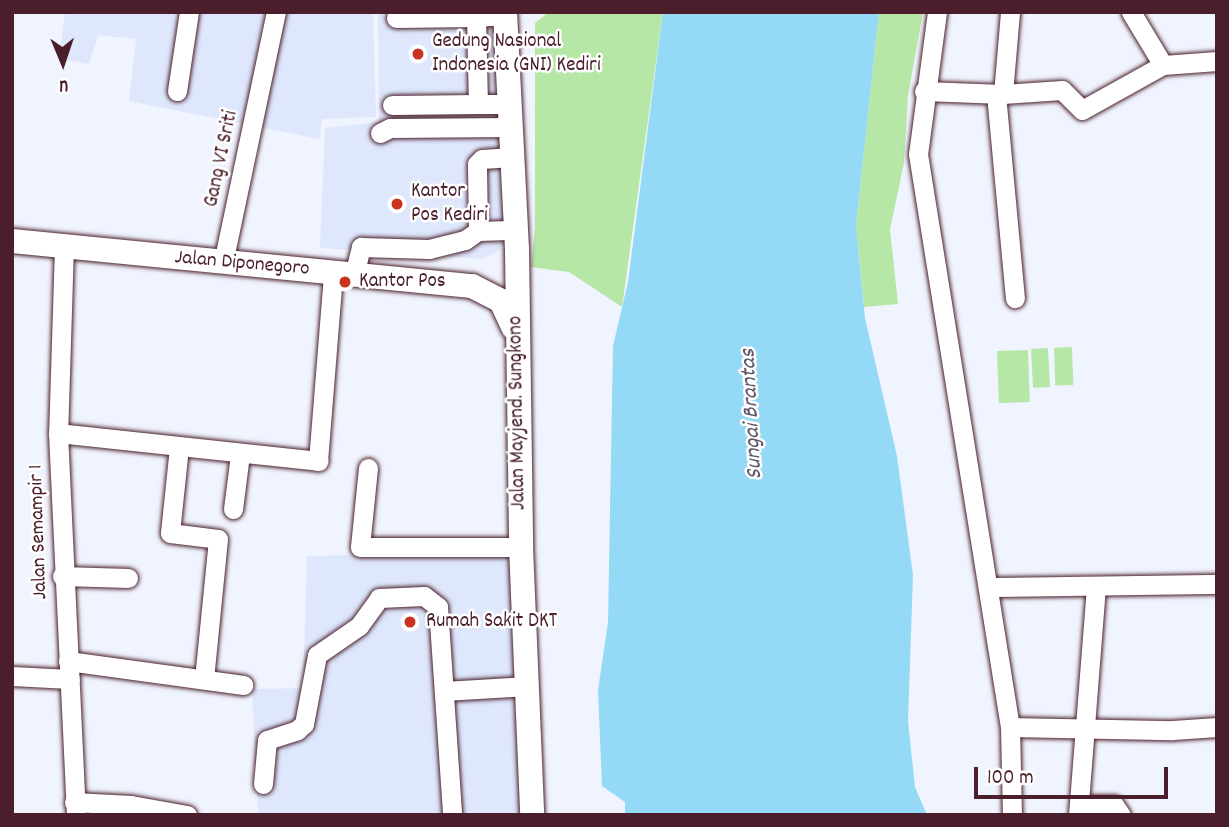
<!DOCTYPE html>
<html>
<head>
<meta charset="utf-8">
<style>
  body { margin:0 }
  #map { position:relative; width:1229px; height:827px; overflow:hidden; background:#f0f4fe; font-family:Dekko,sans-serif }
  div>[style] { position:absolute }
  [style*='--x'] { left:calc(var(--x)*1px); top:calc(var(--y)*1px); width:calc(var(--w)*1px); rotate:calc(var(--a)*1deg) }
  .built>* { inset:0; background:#dee7fc }
  .green>* { inset:0; background:#b6e7a6; transform-origin:0 0 }
  .water>* { inset:0; background:#94daf6 }
  .roads { filter:drop-shadow(0 0 2px #4a1f2b) drop-shadow(0 0 2px #4a1f2b) }
  .minor>* { height:19px; margin:-9.5px; padding:0 9.5px; transform-origin:9.5px; border-radius:9.5px; background:#fff }
  .major>* { height:24px; margin:-12px; padding:0 12px; transform-origin:12px; border-radius:12px; background:#fff }
  .dots>* { width:19px; height:19px; translate:-50% -50%; box-sizing:border-box; border:4px solid #fff; border-radius:50% }
  span { translate:-50% -50%; white-space:nowrap; text-align:center; line-height:1.15; -webkit-text-stroke:5px #fff; paint-order:stroke }
  .poi-label { font-size:21px; color:#4a1f2b }
  .left { translate:0 -50%; text-align:left }
  .street-label { font-size:21px; color:#4a1f2b }
  .water-label { font-size:23px; color:#605768; font-style:italic }
  .frame { position:absolute; inset:0; border:14px solid #4a1f2b; pointer-events:none }
  .north { position:absolute; left:28px; top:28px; width:70px; height:70px; -webkit-text-stroke:5px #fff; paint-order:stroke; rotate:178deg; font-size:19px; font-weight:700; line-height:28px; text-align:center; color:#4a1f2b }
  .north::after { content:''; display:block; margin:auto; width:24px; height:32px; background:#4a1f2b; clip-path:polygon(50% 0,100% 100%,50% 72%,0 100%) }
  .scale { position:absolute; left:974px; top:767px; width:194px; height:32px; box-sizing:border-box; border:4px solid #4a1f2b; border-top:0; padding-left:9px; font-size:21px; line-height:24px; white-space:nowrap; color:#4a1f2b; -webkit-text-stroke:5px #fff; paint-order:stroke }
</style>
</head>
<body>
<div id="map">
  <div class="built">
    <i style="clip-path:polygon(65px 12px,373px 12px,376px 117px,322px 119px,319px 139px,129px 101px,136px 39px,98px 35px,89px 64px,59px 59px)"></i>
    <i style="clip-path:polygon(378px 12px,493px 12px,508px 236px,499px 250px,483px 259px,320px 248px,325px 128px,379px 122px)"></i>
    <i style="clip-path:polygon(514px 552px,520px 815px,258px 815px,252px 689px,303px 688px,307px 556px)"></i>
  </div>
  <div class="green">
    <i style="clip-path:polygon(549px 12px,663px 12px,622px 307px,569px 272px,531px 267px,535px 229px,535px 23px)"></i>
    <i style="clip-path:polygon(879px 12px,923px 12px,908px 95px,904px 163px,890px 229px,898px 304px,864px 307px,856px 225px)"></i>
    <i style="left:1072px;top:347px;width:38px;height:18px;rotate:88deg"></i>
    <i style="left:1048px;top:348px;width:39px;height:17px;rotate:87deg"></i>
    <i style="left:1028px;top:350px;width:52px;height:31px;rotate:88deg"></i>
  </div>
  <div class="water">
    <i style="clip-path:polygon(663px 12px,879px 12px,856px 225px,865px 318px,897px 456px,913px 575px,908px 721px,915px 787px,927px 815px,625px 815px,625px 802px,602px 786px,598px 690px,608px 622px,613px 346px,628px 282px)"></i>
  </div>
  <div class="roads">
    <div class="minor">
      <i style="--x:937;--y:12;--w:143;--a:97.6"></i>
      <i style="--x:918;--y:154;--w:580;--a:80.88"></i>
      <i style="--x:1010;--y:727;--w:88;--a:88.7"></i>
      <i style="--x:1131;--y:12;--w:62;--a:58.9"></i>
      <i style="--x:1163;--y:65;--w:54;--a:-4.2"></i>
      <i style="--x:505;--y:15;--w:29;--a:176"></i>
      <i style="--x:476;--y:17;--w:87;--a:88.7"></i>
      <i style="--x:478;--y:104;--w:32;--a:0"></i>
      <i style="--x:396;--y:18;--w:80;--a:-0.7"></i>
      <i style="--x:177;--y:91;--w:80;--a:-81.4"></i>
      <i style="--x:924;--y:91;--w:79;--a:2.2"></i>
      <i style="--x:1003;--y:94;--w:59;--a:-3.9"></i>
      <i style="--x:1062;--y:90;--w:28;--a:45"></i>
      <i style="--x:1082;--y:110;--w:93;--a:-29.1"></i>
      <i style="--x:996;--y:94;--w:205;--a:84.7"></i>
      <i style="--x:1003;--y:94;--w:82;--a:-85.1"></i>
      <i style="--x:392;--y:105;--w:86;--a:-0.7"></i>
      <i style="--x:380;--y:133;--w:11;--a:-27"></i>
      <i style="--x:390;--y:128;--w:121;--a:-0.5"></i>
      <i style="--x:478;--y:231;--w:67;--a:-90.9"></i>
      <i style="--x:477;--y:164;--w:7;--a:-45"></i>
      <i style="--x:482;--y:159;--w:30;--a:-4"></i>
      <i style="--x:64;--y:246;--w:187;--a:91.8"></i>
      <i style="--x:58;--y:433;--w:382;--a:87.3"></i>
      <i style="--x:223;--y:263;--w:257;--a:-78.1"></i>
      <i style="--x:354;--y:275;--w:29;--a:-76"></i>
      <i style="--x:361;--y:247;--w:68;--a:1.7"></i>
      <i style="--x:429;--y:249;--w:37;--a:-14"></i>
      <i style="--x:465;--y:240;--w:16;--a:-35"></i>
      <i style="--x:478;--y:231;--w:38;--a:-2"></i>
      <i style="--x:58;--y:433;--w:262;--a:6.1"></i>
      <i style="--x:318;--y:461;--w:189;--a:-85.4"></i>
      <i style="--x:179;--y:447;--w:86;--a:96"></i>
      <i style="--x:170;--y:533;--w:48;--a:7.1"></i>
      <i style="--x:218;--y:539;--w:141;--a:95.7"></i>
      <i style="--x:368;--y:468;--w:79;--a:95.8"></i>
      <i style="--x:360;--y:547;--w:161;--a:0"></i>
      <i style="--x:233;--y:509;--w:55;--a:-82.7"></i>
      <i style="--x:62;--y:576;--w:66;--a:1.7"></i>
      <i style="--x:988;--y:587;--w:229;--a:-0.8"></i>
      <i style="--x:68;--y:661;--w:177;--a:7.8"></i>
      <i style="--x:12;--y:676;--w:58;--a:3"></i>
      <i style="--x:445;--y:691;--w:82;--a:-3.5"></i>
      <i style="--x:1010;--y:727;--w:163;--a:1.1"></i>
      <i style="--x:1173;--y:730;--w:44;--a:-3.9"></i>
      <i style="--x:263;--y:784;--w:44;--a:-84.8"></i>
      <i style="--x:267;--y:740;--w:32;--a:-18"></i>
      <i style="--x:297;--y:730;--w:9;--a:-41"></i>
      <i style="--x:304;--y:724;--w:70;--a:-79.3"></i>
      <i style="--x:317;--y:655;--w:51;--a:-34.6"></i>
      <i style="--x:359;--y:626;--w:34;--a:-54"></i>
      <i style="--x:379;--y:598;--w:45;--a:-2.5"></i>
      <i style="--x:424;--y:596;--w:18;--a:38"></i>
      <i style="--x:438;--y:607;--w:208;--a:86.1"></i>
      <i style="--x:74;--y:802;--w:57;--a:3"></i>
      <i style="--x:131;--y:805;--w:57;--a:10.1"></i>
      <i style="--x:1079;--y:805;--w:35;--a:0"></i>
      <i style="--x:1114;--y:805;--w:12;--a:55"></i>
      <i style="--x:1078;--y:815;--w:229;--a:-85.5"></i>
    </div>
    <div class="major">
      <i style="--x:505;--y:12;--w:237;--a:87.1"></i>
      <i style="--x:517;--y:249;--w:298;--a:89.2"></i>
      <i style="--x:521;--y:547;--w:268;--a:87.6"></i>
      <i style="--x:12;--y:241;--w:462;--a:5.6"></i>
      <i style="--x:472;--y:286;--w:33;--a:27"></i>
      <i style="--x:501;--y:301;--w:29;--a:65"></i>
    </div>
  </div>
  <div class="dots">
    <i style="left:418px;top:54px;background:#c8321e"></i>
    <i style="left:397px;top:204px;background:#c8321e"></i>
    <i style="left:345px;top:282px;background:#c8321e"></i>
    <i style="left:410px;top:622px;background:#c8321e"></i>
  </div>
  <div class="poi-label">
    <span class="left" style="left:432px;top:54px">Gedung Nasional<br>Indonesia (GNI) Kediri</span>
    <span class="left" style="left:411px;top:204px">Kantor<br>Pos Kediri</span>
    <span class="left" style="left:359px;top:282px">Kantor Pos</span>
    <span class="left" style="left:426px;top:622px">Rumah Sakit DKT</span>
  </div>
  <div class="street-label">
    <span style="left:222px;top:159px;rotate:-78deg">Gang VI Sriti</span>
    <span style="left:242px;top:264px;rotate:5deg">Jalan Diponegoro</span>
    <span style="left:518px;top:413px;rotate:-91deg">Jalan Mayjend. Sungkono</span>
    <span style="left:39px;top:532px;rotate:-92deg">Jalan Semampir 1</span>
  </div>
  <div class="water-label">
    <span style="left:753px;top:414px;rotate:-93deg">Sungai Brantas</span>
  </div>
  <div class="frame"></div>
  <div class="north">U</div>
  <div class="scale">100 m</div>
</div>
</body>
</html>
